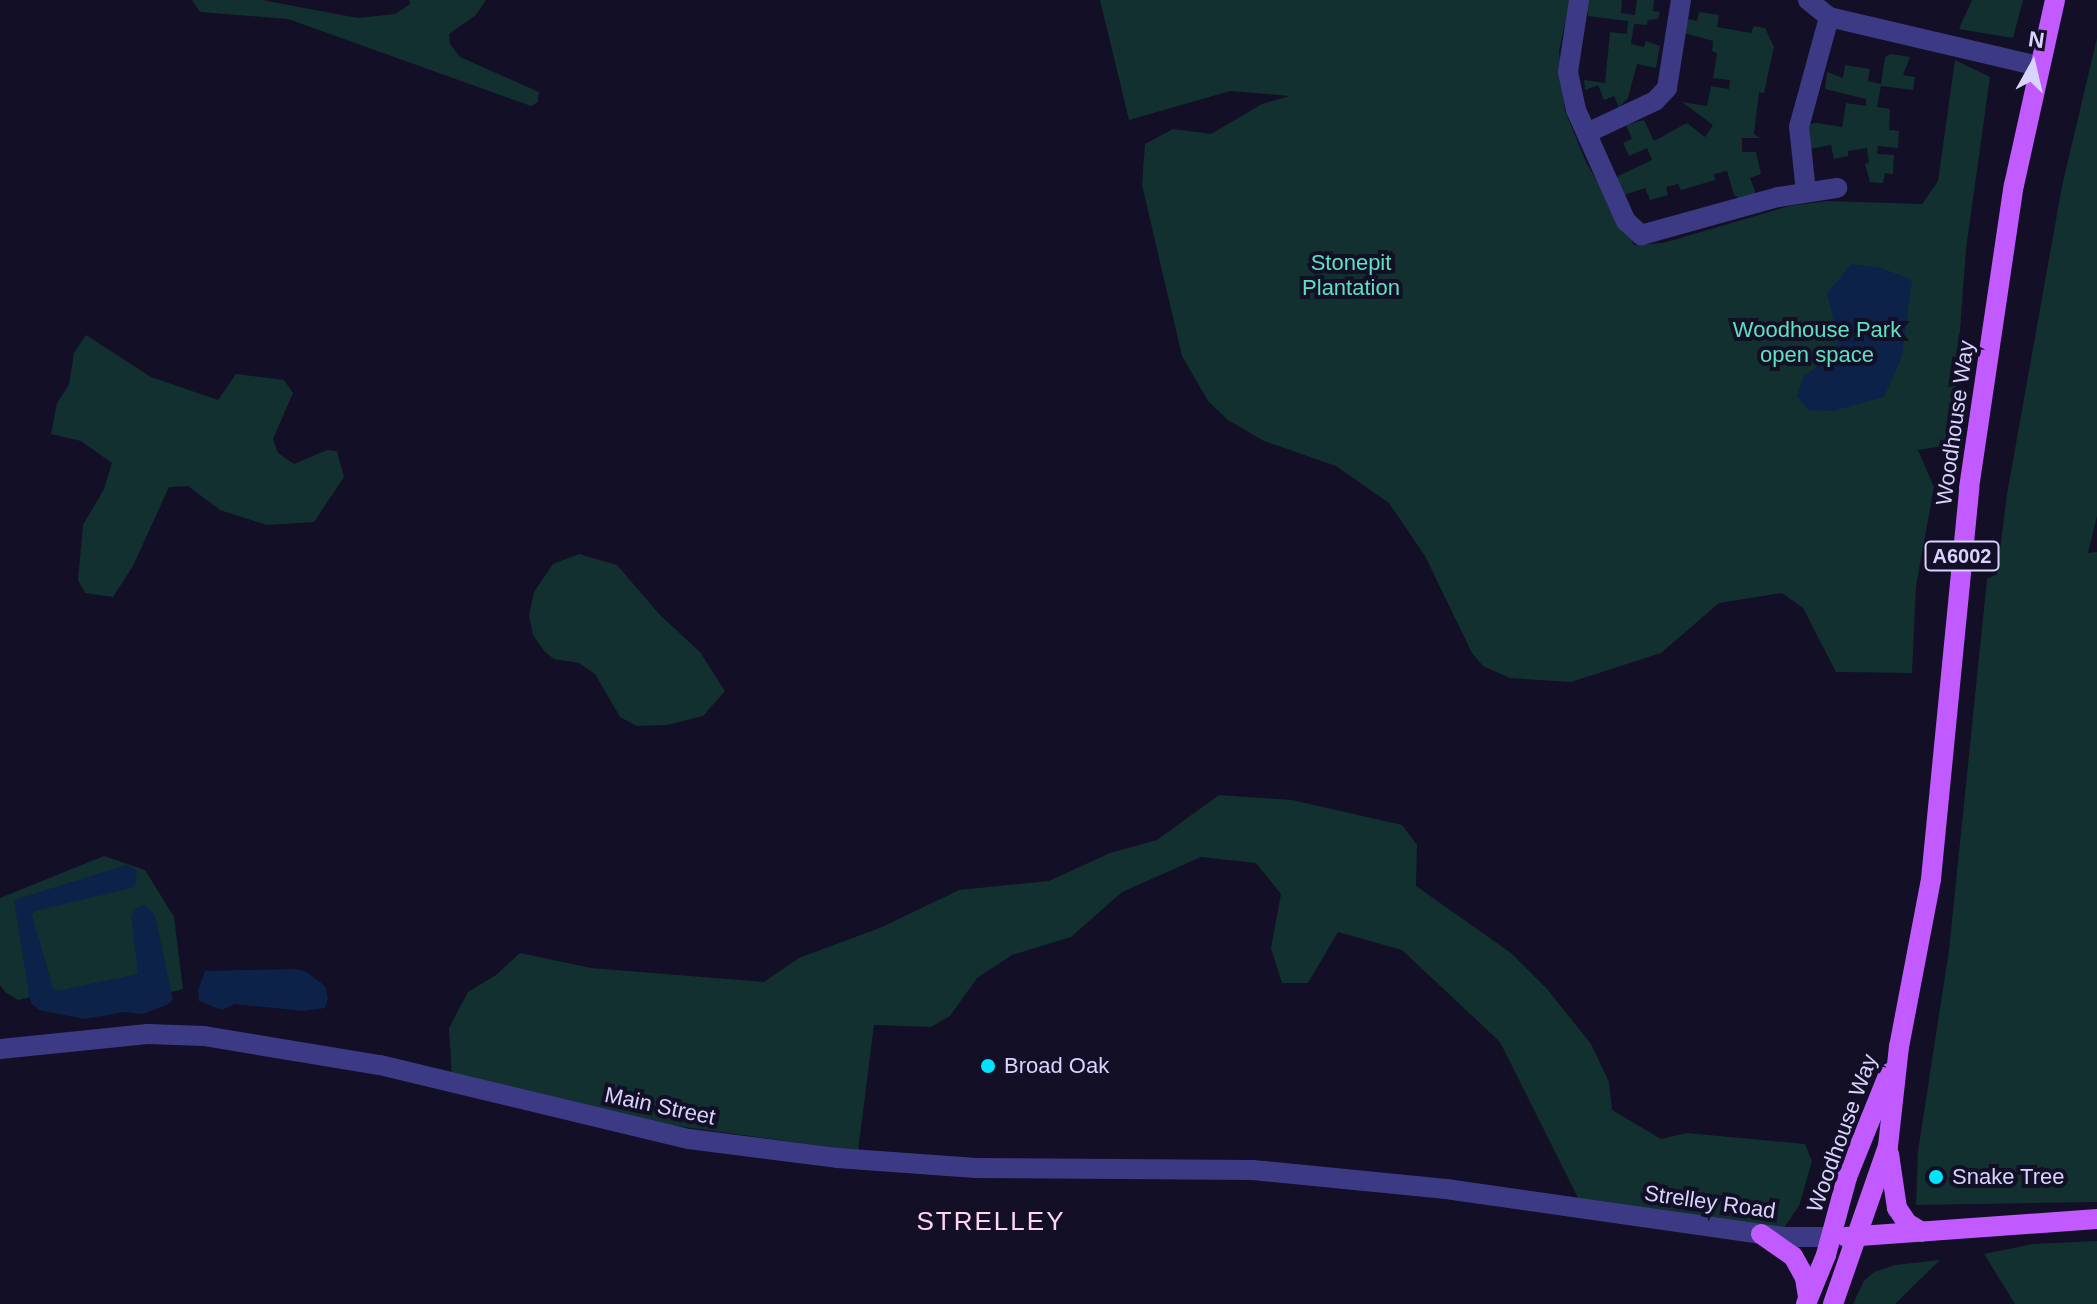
<!DOCTYPE html>
<html>
<head>
<meta charset="utf-8">
<style>
  body { margin:0 }
  #map { position:relative; width:2097px; height:1304px; overflow:hidden; background:#130f26; font-family:Arial,sans-serif }
  div>[style] { position:absolute }
  [style*='--x'] { left:calc(var(--x)*1px); top:calc(var(--y)*1px); width:calc(var(--w)*1px); rotate:calc(var(--a)*1deg) }
  .green>* { inset:0; background:#12302f }
  .water>* { inset:0; background:#0c2248 }
  .minor>* { height:20px; margin:-10px; padding:0 10px; transform-origin:10px; border-radius:10px; background:#3d3a85 }
  .major>* { height:20px; margin:-10px; padding:0 10px; transform-origin:10px; border-radius:10px; background:#c25bff }
  .dots>* { width:22px; height:22px; translate:-50% -50%; box-sizing:border-box; border:4px solid #130f26; border-radius:50% }
  span { translate:-50% -50%; white-space:nowrap; text-align:center; line-height:1.15; -webkit-text-stroke:8px #130f26; paint-order:stroke }
  .shield-label span { padding:2px 6px; background:#130f26; border:2px solid; border-radius:6px; -webkit-text-stroke-width:0 }
  .shield-label { font-size:20px; color:#d9d4ff; font-weight:700 }
  .park-label { font-size:22px; color:#5fe0c0 }
  .street-label { font-size:22px; color:#d9d4ff }
  .poi-label { font-size:22px; color:#d9d4ff }
  .left { translate:0 -50%; text-align:left }
  .quarter-label { font-size:26px; color:#ffd6f0; letter-spacing:2px }
  .north { position:absolute; left:1993px; top:24px; width:80px; height:80px; -webkit-text-stroke:6px #130f26; paint-order:stroke; rotate:8deg; font-size:22px; font-weight:700; line-height:32px; text-align:center; color:#d9d4ff }
  .north::after { content:''; display:block; margin:auto; width:28px; height:36px; background:#d9d4ff; clip-path:polygon(50% 0,100% 100%,50% 72%,0 100%) }
</style>
</head>
<body>
<div id="map">
  <div class="green">
    <i style="clip-path:polygon(192px 0,262px 0,358px 18px,395px 14px,410px 4px,409px 0,486px 0,476px 15px,449px 34px,450px 44px,460px 57px,539px 92px,538px 102px,531px 106px,288px 19px,200px 12px)"></i>
    <i style="clip-path:polygon(1100px 0,1570px 0,1559px 51px,1565px 111px,1586px 162px,1634px 245px,1663px 243px,1789px 206px,1827px 201px,1922px 204px,1938px 181px,1955px 60px,1990px 77px,1966px 249px,1954px 412px,1943px 446px,1918px 450px,1934px 487px,1916px 586px,1912px 673px,1836px 672px,1803px 608px,1782px 593px,1719px 603px,1661px 653px,1571px 682px,1510px 678px,1483px 666px,1472px 653px,1425px 556px,1389px 503px,1336px 466px,1264px 441px,1228px 420px,1208px 401px,1182px 356px,1142px 185px,1145px 144px,1173px 129px,1211px 134px,1262px 104px,1290px 96px,1230px 91px,1129px 120px)"></i>
    <i style="clip-path:polygon(1585px 0,1622px 0,1621px 13px,1635px 15px,1637px 0,1654px 0,1653px 11px,1660px 12px,1658px 19px,1648px 20px,1647px 25px,1634px 24px,1631px 44px,1644px 47px,1646px 41px,1660px 46px,1656px 68px,1637px 64px,1628px 98px,1619px 107px,1614px 96px,1604px 100px,1598px 85px,1585px 90px,1584px 80px,1605px 83px,1610px 32px,1627px 34px,1628px 21px,1588px 16px)"></i>
    <i style="clip-path:polygon(1972px 0,2023px 0,2013px 38px,1959px 29px)"></i>
    <i style="clip-path:polygon(1699px 12px,1719px 15px,1717px 27px,1751px 33px,1754px 26px,1765px 28px,1774px 47px,1764px 93px,1759px 92px,1754px 134px,1760px 138px,1742px 138px,1742px 152px,1756px 152px,1761px 174px,1750px 178px,1756px 194px,1739px 198px,1734px 195px,1727px 171px,1714px 174px,1715px 180px,1681px 190px,1678px 184px,1666px 187px,1668px 195px,1650px 200px,1645px 188px,1621px 196px,1616px 183px,1618px 176px,1652px 160px,1647px 148px,1629px 156px,1623px 143px,1632px 139px,1626px 125px,1644px 120px,1654px 141px,1687px 123px,1705px 137px,1713px 125px,1682px 102px,1707px 106px,1711px 86px,1729px 89px,1730px 80px,1713px 78px,1717px 53px,1712px 51px,1713px 41px,1684px 33px,1688px 19px,1697px 21px)"></i>
    <i style="clip-path:polygon(2097px 38px,2097px 516px,2088px 553px,2097px 552px,2097px 1202px,1916px 1205px,1918px 1151px,1949px 950px,1987px 579px,1997px 574px,2007px 494px,2062px 186px)"></i>
    <i style="clip-path:polygon(1891px 54px,1910px 57px,1903px 75px,1915px 77px,1913px 90px,1881px 86px,1877px 107px,1890px 109px,1889px 130px,1899px 131px,1898px 148px,1878px 146px,1877px 154px,1894px 155px,1893px 174px,1885px 173px,1883px 183px,1870px 182px,1865px 164px,1869px 163px,1867px 148px,1848px 151px,1848px 156px,1834px 159px,1831px 145px,1810px 149px,1809px 129px,1810px 124px,1817px 123px,1842px 127px,1846px 103px,1866px 106px,1866px 99px,1825px 89px,1827px 72px,1843px 78px,1845px 65px,1870px 69px,1868px 81px,1881px 84px,1885px 57px)"></i>
    <i style="clip-path:polygon(86px 335px,151px 377px,218px 400px,236px 374px,284px 380px,293px 393px,273px 439px,278px 453px,294px 464px,327px 450px,337px 451px,344px 477px,314px 522px,267px 525px,220px 510px,188px 486px,169px 487px,133px 566px,113px 597px,85px 593px,78px 580px,83px 525px,104px 489px,112px 463px,81px 441px,51px 434px,57px 403px,69px 385px,74px 353px)"></i>
    <i style="clip-path:polygon(579px 554px,617px 565px,660px 615px,700px 652px,725px 691px,703px 716px,667px 725px,637px 726px,620px 717px,595px 674px,579px 663px,554px 659px,545px 652px,533px 635px,529px 615px,534px 592px,553px 564px)"></i>
    <i style="clip-path:polygon(1219px 795px,1292px 800px,1402px 825px,1417px 845px,1416px 886px,1511px 953px,1547px 989px,1591px 1044px,1609px 1082px,1612px 1110px,1661px 1139px,1687px 1133px,1805px 1144px,1812px 1161px,1799px 1206px,1783px 1229px,1580px 1202px,1500px 1042px,1402px 950px,1338px 932px,1308px 983px,1282px 983px,1271px 948px,1281px 894px,1256px 863px,1201px 857px,1122px 892px,1071px 937px,1012px 955px,977px 978px,950px 1016px,931px 1027px,874px 1025px,858px 1151px,641px 1121px,452px 1075px,449px 1028px,468px 992px,496px 975px,520px 953px,591px 968px,764px 982px,799px 958px,882px 927px,959px 890px,1049px 881px,1110px 853px,1157px 840px)"></i>
    <i style="clip-path:polygon(104px 856px,145px 870px,174px 917px,183px 989px,172px 992px,139px 974px,18px 1000px,5px 992px,0 985px,0 898px)"></i>
    <i style="clip-path:polygon(2097px 1241px,2097px 1304px,2015px 1304px,1984px 1254px,2033px 1244px)"></i>
    <i style="clip-path:polygon(1940px 1260px,1895px 1304px,1853px 1304px,1864px 1281px,1874px 1272px,1895px 1265px)"></i>
  </div>
  <div class="water">
    <i style="clip-path:polygon(1851px 264px,1881px 268px,1912px 280px,1902px 356px,1884px 397px,1833px 411px,1808px 410px,1797px 396px,1804px 376px,1836px 353px,1838px 338px,1827px 294px)"></i>
    <i style="clip-path:polygon(126px 865px,137px 870px,135px 887px,35px 911px,32px 915px,53px 988px,58px 991px,138px 974px,131px 915px,139px 906px,145px 905px,155px 915px,173px 1000px,167px 1005px,142px 1014px,125px 1012px,84px 1019px,39px 1010px,31px 1003px,29px 995px,14px 900px)"></i>
    <i style="clip-path:polygon(293px 969px,305px 971px,325px 986px,328px 998px,325px 1008px,304px 1011px,235px 1004px,222px 1010px,199px 1001px,198px 990px,205px 971px)"></i>
  </div>
  <div class="minor">
    <i style="--x:1579;--y:0;--w:73;--a:98.7"></i>
    <i style="--x:1568;--y:72;--w:39;--a:78"></i>
    <i style="--x:1576;--y:110;--w:122;--a:65.8"></i>
    <i style="--x:1626;--y:221;--w:21;--a:43"></i>
    <i style="--x:1641;--y:235;--w:142;--a:-15.5"></i>
    <i style="--x:1778;--y:197;--w:60;--a:-8.7"></i>
    <i style="--x:1808;--y:0;--w:27;--a:39"></i>
    <i style="--x:1829;--y:17;--w:215;--a:13.2"></i>
    <i style="--x:1587;--y:133;--w:75;--a:-25.2"></i>
    <i style="--x:1655;--y:101;--w:18;--a:-47"></i>
    <i style="--x:1667;--y:88;--w:89;--a:-81"></i>
    <i style="--x:1806;--y:192;--w:65;--a:-96.1"></i>
    <i style="--x:1799;--y:127;--w:114;--a:-74.7"></i>
    <i style="--x:0;--y:1049;--w:148;--a:-5.8"></i>
    <i style="--x:147;--y:1034;--w:57;--a:2"></i>
    <i style="--x:204;--y:1036;--w:178;--a:9.4"></i>
    <i style="--x:380;--y:1065;--w:318;--a:13.5"></i>
    <i style="--x:689;--y:1139;--w:149;--a:7.3"></i>
    <i style="--x:837;--y:1158;--w:139;--a:4.1"></i>
    <i style="--x:976;--y:1168;--w:277;--a:0.4"></i>
    <i style="--x:1253;--y:1170;--w:194;--a:5.6"></i>
    <i style="--x:1446;--y:1189;--w:339;--a:8.1"></i>
    <i style="--x:1782;--y:1237;--w:48;--a:0"></i>
  </div>
  <div class="major">
    <i style="--x:1889;--y:1154;--w:55;--a:81.6"></i>
    <i style="--x:1897;--y:1208;--w:18;--a:56"></i>
    <i style="--x:1907;--y:1223;--w:17;--a:31"></i>
    <i style="--x:1761;--y:1234;--w:39;--a:35"></i>
    <i style="--x:1793;--y:1256;--w:25;--a:61"></i>
    <i style="--x:1805;--y:1278;--w:19;--a:81"></i>
    <i style="--x:1846;--y:1237;--w:252;--a:-4.1"></i>
    <i style="--x:1806;--y:1304;--w:53;--a:-67.8"></i>
    <i style="--x:1826;--y:1255;--w:81;--a:-74.9"></i>
    <i style="--x:1847;--y:1177;--w:112;--a:-68"></i>
    <i style="--x:1833;--y:1304;--w:167;--a:-70.8"></i>
    <i style="--x:1888;--y:1146;--w:100;--a:-83.7"></i>
    <i style="--x:1899;--y:1047;--w:171;--a:-79.2"></i>
    <i style="--x:1931;--y:879;--w:393;--a:-84.4"></i>
    <i style="--x:1969;--y:488;--w:306;--a:-81.6"></i>
    <i style="--x:2014;--y:185;--w:189;--a:-77.5"></i>
  </div>
  <div class="dots">
    <i style="left:988px;top:1066px;background:#00e5ff"></i>
    <i style="left:1936px;top:1177px;background:#00e5ff"></i>
  </div>
  <div class="shield-label">
    <span style="left:1962px;top:556px">A6002</span>
  </div>
  <div class="park-label">
    <span style="left:1351px;top:275px">Stonepit<br>Plantation</span>
    <span style="left:1817px;top:342px">Woodhouse Park<br>open space</span>
  </div>
  <div class="street-label">
    <span style="left:1955px;top:423px;rotate:-82deg">Woodhouse Way</span>
    <span style="left:660px;top:1106px;rotate:12deg">Main Street</span>
    <span style="left:1842px;top:1133px;rotate:-70deg">Woodhouse Way</span>
    <span style="left:1710px;top:1202px;rotate:8deg">Strelley Road</span>
  </div>
  <div class="poi-label">
    <span class="left" style="left:1004px;top:1066px">Broad Oak</span>
    <span class="left" style="left:1952px;top:1177px">Snake Tree</span>
  </div>
  <div class="quarter-label">
    <span style="left:991px;top:1222px">STRELLEY</span>
  </div>
  <div class="north">N</div>
</div>
</body>
</html>
